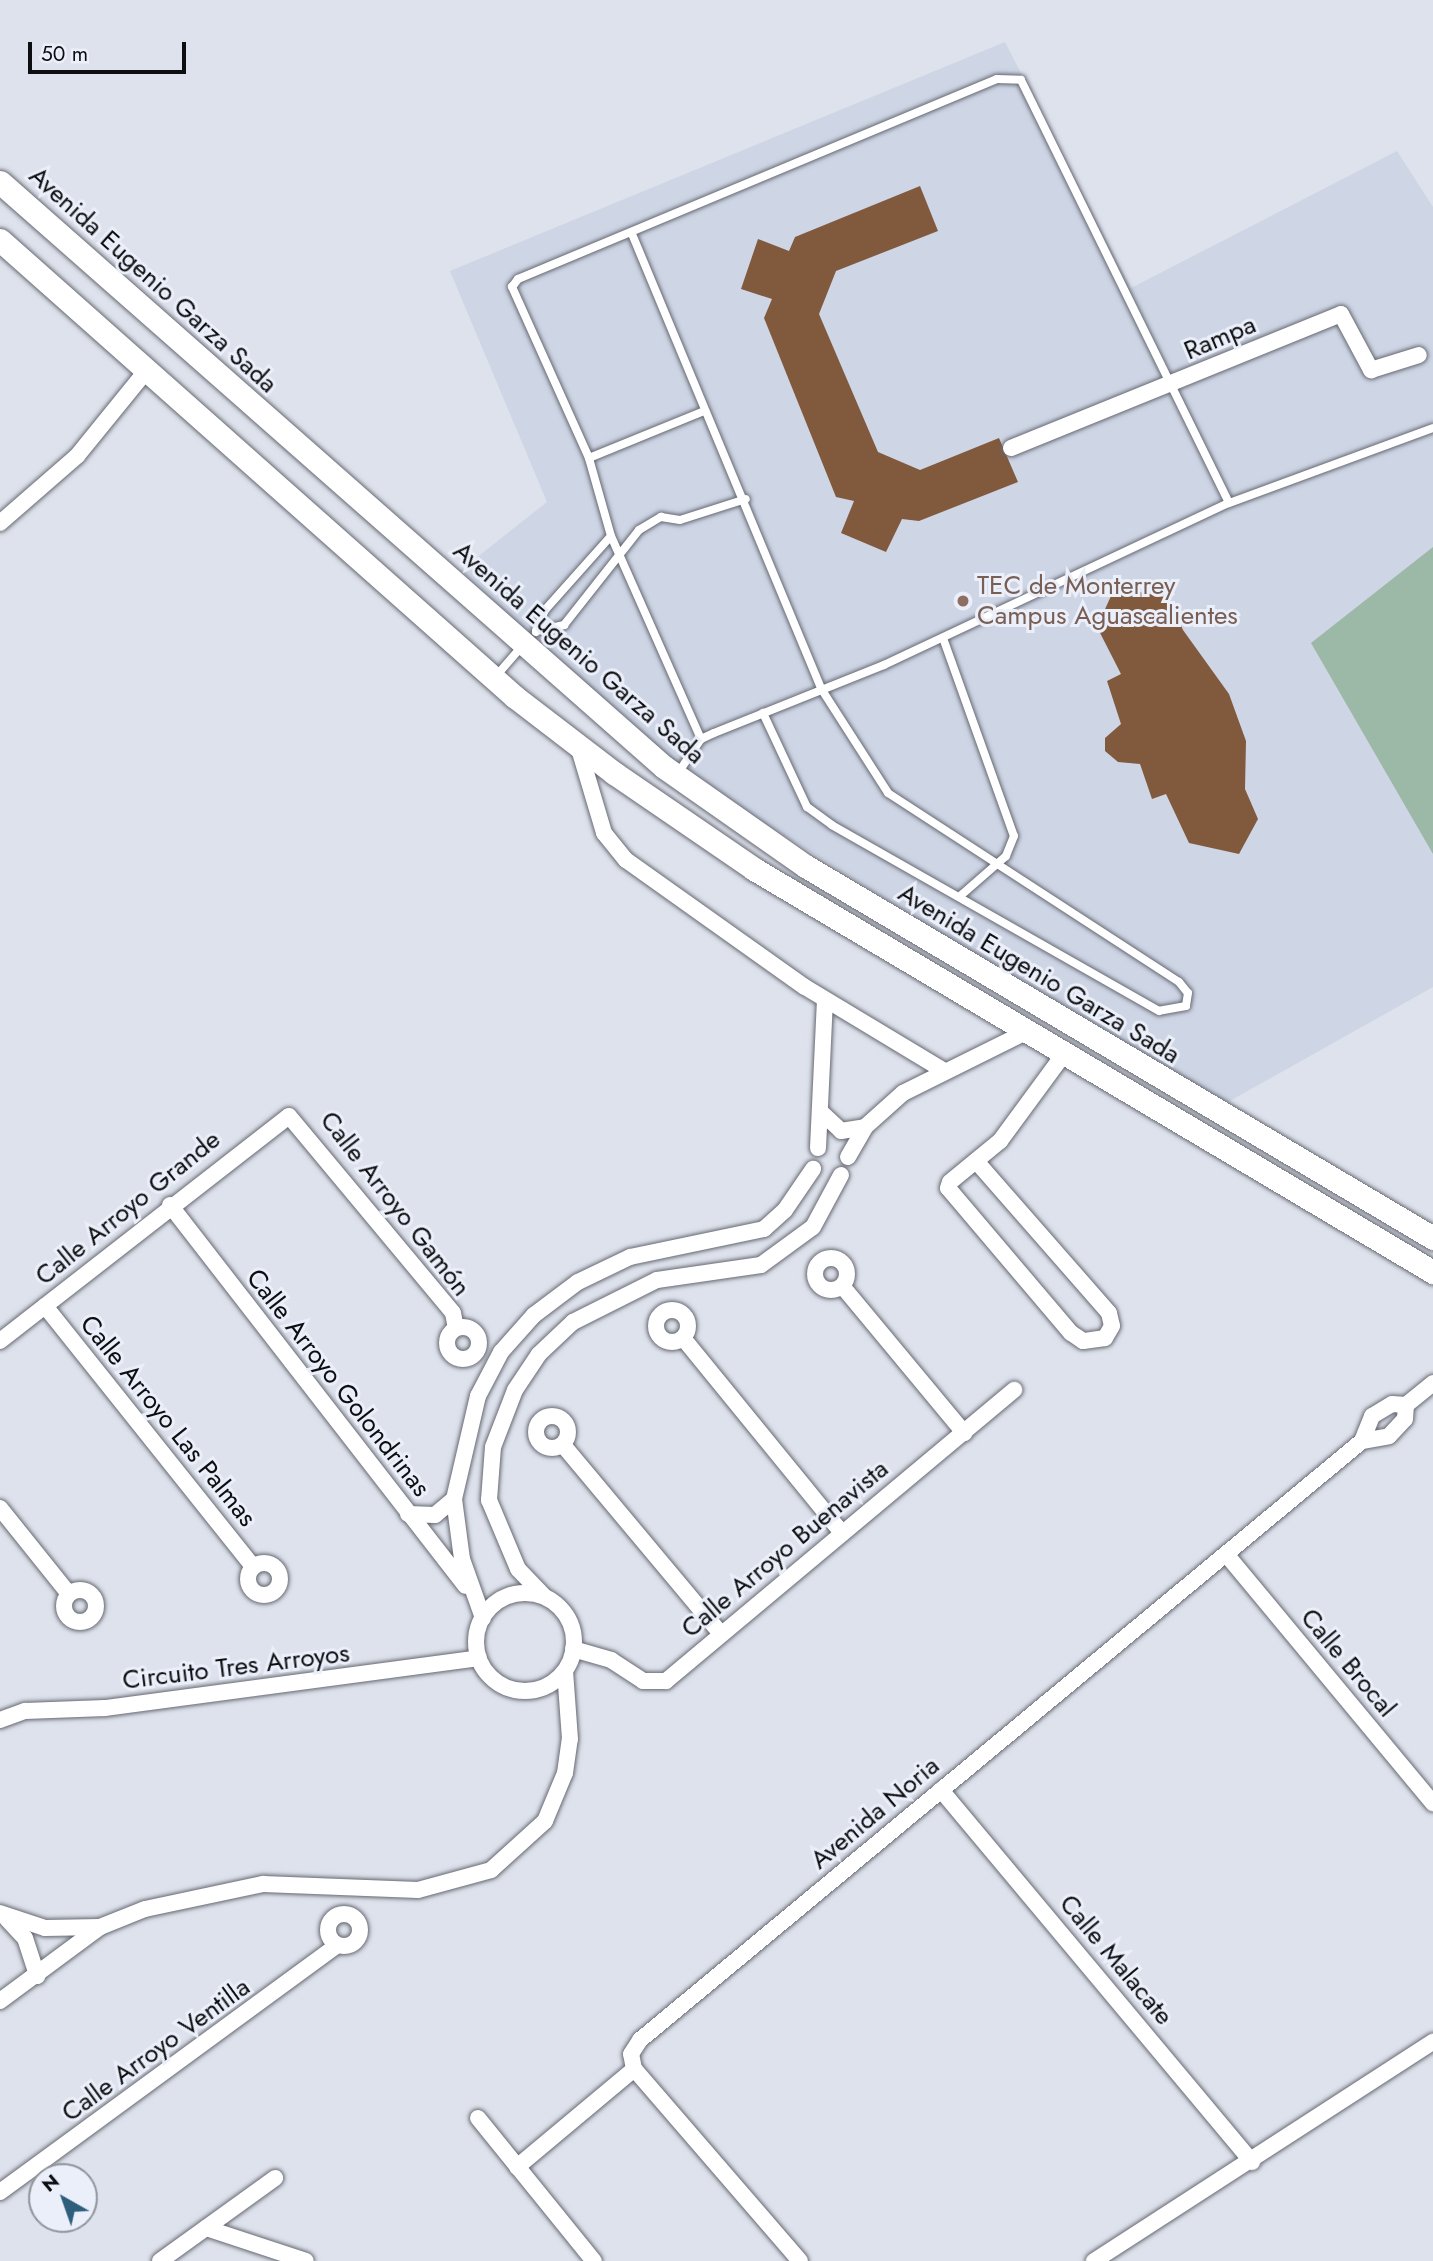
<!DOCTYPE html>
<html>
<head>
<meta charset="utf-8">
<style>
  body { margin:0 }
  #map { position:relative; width:1433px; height:2261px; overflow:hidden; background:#dee2ec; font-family:Jost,sans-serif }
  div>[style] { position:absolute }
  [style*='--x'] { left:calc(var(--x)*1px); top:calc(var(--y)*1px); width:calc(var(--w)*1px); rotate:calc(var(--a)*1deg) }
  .built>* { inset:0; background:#ced5e5 }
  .green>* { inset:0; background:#9cb8a6 }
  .building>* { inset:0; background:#815a3e }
  .roads { filter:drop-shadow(0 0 2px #666972) drop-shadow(0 0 2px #666972) }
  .lane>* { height:8px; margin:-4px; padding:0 4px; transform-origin:4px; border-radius:4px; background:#fff }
  .street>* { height:16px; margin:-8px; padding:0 8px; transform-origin:8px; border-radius:8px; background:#fff }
  .street>.ring { margin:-8px; padding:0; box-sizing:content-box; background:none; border:16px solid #fff; border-radius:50% }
  .secondary>* { height:23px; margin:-11.5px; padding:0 11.5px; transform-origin:11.5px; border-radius:11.5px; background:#fff }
  .dots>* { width:19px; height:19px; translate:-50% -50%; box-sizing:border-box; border:4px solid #ebeff9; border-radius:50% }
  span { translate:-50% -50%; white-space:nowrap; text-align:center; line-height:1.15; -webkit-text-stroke:6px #ebeff9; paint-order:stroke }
  .street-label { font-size:26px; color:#0d0e11 }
  .education-label { font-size:26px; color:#785e54 }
  .left { translate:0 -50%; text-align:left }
  .north { position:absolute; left:28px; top:2163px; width:70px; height:70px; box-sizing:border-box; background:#ebeff9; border:2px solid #92959c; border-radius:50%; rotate:320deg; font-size:19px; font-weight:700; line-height:28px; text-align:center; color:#0d0e11 }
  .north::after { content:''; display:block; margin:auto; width:24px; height:32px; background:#2d5e7c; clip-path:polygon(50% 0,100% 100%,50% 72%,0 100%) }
  .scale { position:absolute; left:28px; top:42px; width:158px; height:32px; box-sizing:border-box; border:4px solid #0d0e11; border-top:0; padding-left:9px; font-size:21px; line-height:24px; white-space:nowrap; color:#0d0e11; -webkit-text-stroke:5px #ebeff9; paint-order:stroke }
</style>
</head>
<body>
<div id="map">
  <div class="built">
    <i style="clip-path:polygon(1005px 42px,1131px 288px,1397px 151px,1433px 207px,1433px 987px,1219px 1107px,667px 762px,461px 570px,547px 502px,450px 271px)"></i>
  </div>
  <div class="green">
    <i style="clip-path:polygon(1433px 547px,1433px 854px,1311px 643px)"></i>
  </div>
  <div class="building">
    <i style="clip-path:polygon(920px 186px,938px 231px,836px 271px,819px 314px,878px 452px,920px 470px,999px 438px,1018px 482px,919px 521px,902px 519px,886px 552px,841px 533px,854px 501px,836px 497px,764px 318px,772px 299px,741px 289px,758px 239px,789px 251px,795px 237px)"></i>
    <i style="clip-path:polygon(1115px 587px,1169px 598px,1183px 630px,1229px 694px,1246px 741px,1245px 789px,1258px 819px,1239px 854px,1189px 843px,1166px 794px,1152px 799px,1140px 764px,1118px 762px,1105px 751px,1105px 738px,1121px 724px,1107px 681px,1121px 674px,1097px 627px)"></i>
  </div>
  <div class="roads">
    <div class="lane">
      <i style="--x:632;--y:234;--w:494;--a:67.4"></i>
      <i style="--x:822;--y:690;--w:122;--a:57.3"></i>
      <i style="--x:888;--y:793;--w:347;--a:33"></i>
      <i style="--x:1179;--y:982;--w:14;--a:51"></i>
      <i style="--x:1188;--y:993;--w:13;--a:99"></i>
      <i style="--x:1186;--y:1006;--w:27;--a:170"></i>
      <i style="--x:1159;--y:1011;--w:376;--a:-150.4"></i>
      <i style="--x:832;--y:825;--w:31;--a:-144"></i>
      <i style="--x:807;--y:807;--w:104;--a:-115.1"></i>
      <i style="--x:589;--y:458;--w:124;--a:-22.2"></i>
      <i style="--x:536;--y:631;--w:29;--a:-12"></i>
      <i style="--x:564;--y:625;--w:121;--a:-51.7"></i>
      <i style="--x:639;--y:530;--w:26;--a:-31"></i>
      <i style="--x:661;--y:517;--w:19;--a:9"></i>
      <i style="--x:680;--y:520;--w:69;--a:-17.7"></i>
      <i style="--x:536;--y:632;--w:24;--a:-68"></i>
      <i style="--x:545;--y:610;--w:99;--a:-48.3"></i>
      <i style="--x:943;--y:638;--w:210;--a:70.3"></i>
      <i style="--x:1014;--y:836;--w:22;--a:112"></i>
      <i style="--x:1006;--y:856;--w:62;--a:138.9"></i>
      <i style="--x:496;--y:676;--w:40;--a:-49"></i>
      <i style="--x:701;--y:739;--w:222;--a:-113.9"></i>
      <i style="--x:611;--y:536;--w:81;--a:-105.8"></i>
      <i style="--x:589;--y:458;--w:188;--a:-114.2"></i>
      <i style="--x:512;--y:287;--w:10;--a:-53"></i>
      <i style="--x:518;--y:279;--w:519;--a:-22.66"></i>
      <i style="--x:997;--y:79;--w:24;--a:2"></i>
      <i style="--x:1021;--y:80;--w:471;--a:63.8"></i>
      <i style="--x:678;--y:773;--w:41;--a:-55.9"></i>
      <i style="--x:701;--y:739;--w:14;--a:-25"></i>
      <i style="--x:714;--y:733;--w:183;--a:-21.8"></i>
      <i style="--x:884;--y:665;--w:381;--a:-25.2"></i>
      <i style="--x:1229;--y:503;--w:217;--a:-20.2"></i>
    </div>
    <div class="street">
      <i style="--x:1011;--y:448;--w:356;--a:-22.1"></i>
      <i style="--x:1341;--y:314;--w:64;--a:61.8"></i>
      <i style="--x:1371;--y:370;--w:50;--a:-17.4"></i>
      <i style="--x:0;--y:523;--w:102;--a:-41"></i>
      <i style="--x:77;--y:456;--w:109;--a:-50.9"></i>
      <i style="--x:579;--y:749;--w:88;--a:73.4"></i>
      <i style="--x:604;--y:833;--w:35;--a:51"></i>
      <i style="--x:626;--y:860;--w:219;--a:35.4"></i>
      <i style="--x:805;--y:987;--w:162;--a:31.1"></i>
      <i style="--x:822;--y:1113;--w:26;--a:43"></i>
      <i style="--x:841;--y:1131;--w:24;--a:-9"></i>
      <i style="--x:818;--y:1148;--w:148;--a:-87.3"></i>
      <i style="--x:848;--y:1157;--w:34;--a:-60"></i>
      <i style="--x:865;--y:1127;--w:51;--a:-41.8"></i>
      <i style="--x:903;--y:1093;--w:137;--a:-26.4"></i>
      <i style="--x:976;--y:1161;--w:202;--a:48.8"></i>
      <i style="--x:1109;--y:1313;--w:13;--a:77"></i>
      <i style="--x:1112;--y:1326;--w:14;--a:120"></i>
      <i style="--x:1105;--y:1338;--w:22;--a:172"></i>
      <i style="--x:1083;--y:1341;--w:14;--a:-146"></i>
      <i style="--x:1071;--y:1333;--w:190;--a:-130.3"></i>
      <i style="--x:948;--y:1188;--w:6;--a:-72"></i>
      <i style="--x:950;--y:1182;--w:65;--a:-39.4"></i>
      <i style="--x:1000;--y:1141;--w:108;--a:-53.7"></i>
      <i style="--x:170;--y:1205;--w:482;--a:52.2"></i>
      <i class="ring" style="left:815px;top:1258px;width:16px;height:16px"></i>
      <i style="--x:843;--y:1287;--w:190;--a:50.3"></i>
      <i style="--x:45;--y:1306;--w:334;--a:51.4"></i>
      <i class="ring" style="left:656px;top:1310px;width:16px;height:16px"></i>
      <i class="ring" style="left:447px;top:1327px;width:16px;height:16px"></i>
      <i style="--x:683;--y:1338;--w:252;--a:50.8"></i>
      <i style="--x:0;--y:1341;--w:366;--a:-37.9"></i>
      <i style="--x:289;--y:1116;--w:256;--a:50.2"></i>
      <i style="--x:453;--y:1313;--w:15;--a:79"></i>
      <i class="ring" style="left:536px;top:1416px;width:16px;height:16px"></i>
      <i style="--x:1362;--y:1441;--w:27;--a:-10"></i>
      <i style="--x:1389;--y:1436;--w:23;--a:-47"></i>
      <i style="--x:1405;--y:1419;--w:14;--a:-86"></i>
      <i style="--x:563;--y:1445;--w:245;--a:50.1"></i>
      <i style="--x:0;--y:1508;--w:110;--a:51.3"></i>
      <i style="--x:408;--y:1514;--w:27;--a:2"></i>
      <i style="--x:435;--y:1515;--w:25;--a:-40"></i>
      <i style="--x:1226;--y:1554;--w:324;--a:50.3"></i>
      <i class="ring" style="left:248px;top:1563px;width:16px;height:16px"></i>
      <i class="ring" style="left:64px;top:1590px;width:16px;height:16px"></i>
      <i class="ring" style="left:476px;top:1593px;width:82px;height:82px"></i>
      <i style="--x:544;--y:1596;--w:37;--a:-134"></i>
      <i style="--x:518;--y:1569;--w:75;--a:-112.8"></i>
      <i style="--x:489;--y:1500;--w:53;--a:-85.7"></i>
      <i style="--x:493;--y:1447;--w:61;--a:-68.9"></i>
      <i style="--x:515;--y:1390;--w:43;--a:-56.3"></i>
      <i style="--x:539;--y:1354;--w:47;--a:-43.3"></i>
      <i style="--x:573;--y:1322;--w:94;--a:-26.6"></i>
      <i style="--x:657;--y:1280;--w:105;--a:-8.2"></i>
      <i style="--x:761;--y:1265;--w:64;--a:-36.2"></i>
      <i style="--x:813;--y:1227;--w:59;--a:-61.7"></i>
      <i style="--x:483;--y:1618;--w:63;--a:-109.6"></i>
      <i style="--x:462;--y:1559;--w:61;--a:-97.6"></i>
      <i style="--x:454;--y:1499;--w:106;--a:-76.9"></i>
      <i style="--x:478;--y:1396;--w:50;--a:-62.4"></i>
      <i style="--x:501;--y:1352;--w:50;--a:-48.3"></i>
      <i style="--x:534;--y:1315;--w:55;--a:-36.9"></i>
      <i style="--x:578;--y:1282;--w:58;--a:-25.7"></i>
      <i style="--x:630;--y:1257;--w:137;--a:-11.8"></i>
      <i style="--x:764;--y:1229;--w:28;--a:-42"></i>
      <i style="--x:785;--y:1210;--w:50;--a:-55.7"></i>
      <i style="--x:573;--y:1649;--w:40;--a:16"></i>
      <i style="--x:611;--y:1660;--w:38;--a:33"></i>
      <i style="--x:643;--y:1681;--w:23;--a:0"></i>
      <i style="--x:666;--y:1681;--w:454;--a:-39.9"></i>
      <i style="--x:0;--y:1720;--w:27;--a:-20"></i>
      <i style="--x:25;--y:1711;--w:80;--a:-2.1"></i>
      <i style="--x:105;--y:1708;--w:377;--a:-7.6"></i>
      <i style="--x:941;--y:1790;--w:485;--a:50.1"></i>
      <i style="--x:0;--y:1913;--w:47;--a:18.4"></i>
      <i style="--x:45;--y:1928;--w:55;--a:-1"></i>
      <i style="--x:100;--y:1927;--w:48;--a:-21.8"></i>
      <i style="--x:145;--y:1909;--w:121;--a:-12"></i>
      <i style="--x:263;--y:1884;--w:155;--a:2.2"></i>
      <i style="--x:418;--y:1890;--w:76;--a:-15.3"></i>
      <i style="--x:491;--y:1870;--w:73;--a:-42.2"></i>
      <i style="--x:545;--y:1821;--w:52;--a:-67.4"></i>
      <i style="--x:565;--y:1773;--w:34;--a:-82"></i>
      <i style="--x:570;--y:1739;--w:68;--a:-94.2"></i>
      <i class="ring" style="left:328px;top:1914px;width:16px;height:16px"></i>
      <i style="--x:7;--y:1919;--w:26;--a:47"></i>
      <i style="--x:25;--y:1938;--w:40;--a:72"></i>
      <i style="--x:0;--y:2001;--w:124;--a:-36.5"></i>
      <i style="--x:478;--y:2118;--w:184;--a:51"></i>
      <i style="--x:517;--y:2167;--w:153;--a:-39.9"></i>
      <i style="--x:0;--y:2192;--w:418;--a:-36.2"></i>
      <i style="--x:206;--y:2228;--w:105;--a:18.3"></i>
      <i style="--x:160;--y:2261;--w:142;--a:-35.8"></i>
      <i style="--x:800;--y:2261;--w:254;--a:-130.8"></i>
      <i style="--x:634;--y:2069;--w:15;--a:-101"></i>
      <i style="--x:631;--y:2054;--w:17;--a:-57"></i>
      <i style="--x:640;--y:2040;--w:938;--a:-39.68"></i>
      <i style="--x:1362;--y:1441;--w:27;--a:-68"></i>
      <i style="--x:1372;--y:1416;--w:23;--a:-31"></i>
      <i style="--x:1392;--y:1404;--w:14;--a:4"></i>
      <i style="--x:1406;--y:1405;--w:35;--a:-39"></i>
      <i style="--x:1094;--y:2261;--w:404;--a:-32.9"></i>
    </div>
    <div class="secondary">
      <i style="--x:0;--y:182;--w:885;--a:41.38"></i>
      <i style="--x:664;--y:767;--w:174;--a:35"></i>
      <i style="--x:807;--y:867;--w:728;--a:30.65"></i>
      <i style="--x:0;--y:240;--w:689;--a:41.59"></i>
      <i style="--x:515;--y:697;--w:125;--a:37.5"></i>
      <i style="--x:614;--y:773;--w:170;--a:34.4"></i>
      <i style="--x:754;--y:869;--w:790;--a:30.69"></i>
    </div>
  </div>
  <div class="dots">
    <i style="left:963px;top:601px;background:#8d6e63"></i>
  </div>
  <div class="street-label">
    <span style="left:153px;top:280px;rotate:42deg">Avenida Eugenio Garza Sada</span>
    <span style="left:1220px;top:338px;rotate:-23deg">Rampa</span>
    <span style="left:579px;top:653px;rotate:41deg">Avenida Eugenio Garza Sada</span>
    <span style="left:1039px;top:974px;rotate:31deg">Avenida Eugenio Garza Sada</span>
    <span style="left:395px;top:1204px;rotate:52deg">Calle Arroyo Gamón</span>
    <span style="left:128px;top:1208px;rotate:-39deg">Calle Arroyo Grande</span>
    <span style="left:338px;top:1383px;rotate:52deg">Calle Arroyo Golondrinas</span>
    <span style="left:168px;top:1421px;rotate:51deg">Calle Arroyo Las Palmas</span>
    <span style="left:785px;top:1549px;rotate:-40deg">Calle Arroyo Buenavista</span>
    <span style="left:1348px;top:1663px;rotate:50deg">Calle Brocal</span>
    <span style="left:236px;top:1667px;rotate:-7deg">Circuito Tres Arroyos</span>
    <span style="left:875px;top:1813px;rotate:-40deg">Avenida Noria</span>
    <span style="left:1116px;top:1960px;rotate:50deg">Calle Malacate</span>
    <span style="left:156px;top:2050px;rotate:-36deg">Calle Arroyo Ventilla</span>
  </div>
  <div class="education-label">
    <span class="left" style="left:977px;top:601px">TEC de Monterrey<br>Campus Aguascalientes</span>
  </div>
  <div class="north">N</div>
  <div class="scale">50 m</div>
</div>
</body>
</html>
